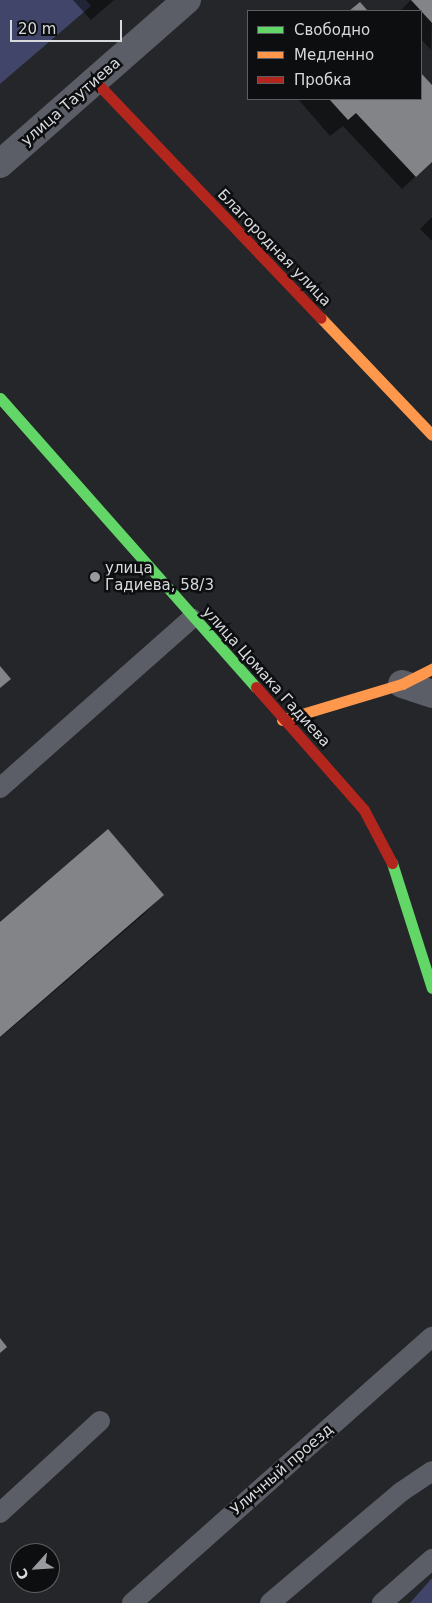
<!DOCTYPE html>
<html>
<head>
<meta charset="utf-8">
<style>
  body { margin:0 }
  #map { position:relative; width:432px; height:1603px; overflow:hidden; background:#242629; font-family:"DejaVu Sans",sans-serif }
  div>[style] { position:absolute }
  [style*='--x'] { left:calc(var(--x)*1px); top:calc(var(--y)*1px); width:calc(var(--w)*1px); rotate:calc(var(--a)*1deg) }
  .green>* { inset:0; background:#404569 }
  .shadow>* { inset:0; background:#0007 }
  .building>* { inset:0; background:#838487 }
  .lane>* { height:20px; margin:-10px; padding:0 10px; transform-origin:10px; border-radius:10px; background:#5c5e67 }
  .street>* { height:28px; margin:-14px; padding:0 14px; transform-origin:14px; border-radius:14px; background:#5c5e67 }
  .fast>* { height:11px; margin:-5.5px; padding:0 5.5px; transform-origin:5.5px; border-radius:5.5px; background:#63d668 }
  .slow>* { height:11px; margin:-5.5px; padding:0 5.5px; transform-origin:5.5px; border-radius:5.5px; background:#ff974d }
  .jam>* { height:11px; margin:-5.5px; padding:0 5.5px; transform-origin:5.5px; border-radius:5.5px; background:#b3261e }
  .dots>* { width:14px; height:14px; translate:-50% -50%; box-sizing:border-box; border:2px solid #0d0e10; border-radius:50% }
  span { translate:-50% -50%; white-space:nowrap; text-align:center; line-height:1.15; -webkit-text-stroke:5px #0d0e10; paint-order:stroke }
  .street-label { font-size:15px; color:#d8d9dd }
  .poi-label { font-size:15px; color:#d8d9dd }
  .left { translate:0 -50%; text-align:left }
  .legend { position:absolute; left:247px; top:10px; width:175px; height:90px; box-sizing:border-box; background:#0d0e10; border:1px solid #5e5f62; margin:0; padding:6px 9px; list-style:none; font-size:15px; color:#d8d9dd }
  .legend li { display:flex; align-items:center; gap:10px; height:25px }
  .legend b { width:25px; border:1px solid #5e5f62 }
  .north { position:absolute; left:10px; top:1543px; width:50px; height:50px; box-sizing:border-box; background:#0d0e10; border:1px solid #5e5f62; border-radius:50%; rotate:244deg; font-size:14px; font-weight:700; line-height:20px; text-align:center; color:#d8d9dd }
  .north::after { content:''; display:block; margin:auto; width:18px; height:22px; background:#999a9e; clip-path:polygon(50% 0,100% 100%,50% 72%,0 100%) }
  .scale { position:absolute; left:10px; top:20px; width:112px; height:22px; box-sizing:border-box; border:2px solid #d8d9dd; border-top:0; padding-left:6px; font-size:15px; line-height:18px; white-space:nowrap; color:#d8d9dd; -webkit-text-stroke:4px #0d0e10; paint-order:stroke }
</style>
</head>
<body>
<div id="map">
  <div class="green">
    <i style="clip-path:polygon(0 0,86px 0,91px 6px,0 84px)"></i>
    <i style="clip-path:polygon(432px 1578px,432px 1603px,410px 1603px)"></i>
  </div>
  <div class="shadow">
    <i style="clip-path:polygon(73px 0,114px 0,91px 20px)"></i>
    <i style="clip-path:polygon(411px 0,432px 0,431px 50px,421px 39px,421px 11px,400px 11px)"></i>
    <i style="clip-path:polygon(421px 75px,432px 87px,432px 161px,402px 189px,343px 126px,330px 136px,298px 99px,421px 99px)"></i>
    <i style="clip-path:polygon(432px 217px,432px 241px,420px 229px)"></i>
    <i style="clip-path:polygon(163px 895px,143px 915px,0 1038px,0 924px)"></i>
  </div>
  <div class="building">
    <i style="clip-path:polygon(411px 0,432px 0,432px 23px)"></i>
    <i style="clip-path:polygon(360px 2px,368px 11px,349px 11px)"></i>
    <i style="clip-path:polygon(421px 73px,432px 85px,432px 162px,416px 177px,356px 113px,348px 120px,329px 99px,421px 99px)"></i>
    <i style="clip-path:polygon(0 666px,11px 679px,0 688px)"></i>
    <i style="clip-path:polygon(108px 829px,164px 895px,0 1037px,0 922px)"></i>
    <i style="clip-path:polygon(0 1338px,7px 1347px,0 1353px)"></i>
  </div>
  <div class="lane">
    <i style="--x:0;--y:788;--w:256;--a:-41.5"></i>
    <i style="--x:0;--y:1513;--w:136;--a:-42.6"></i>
    <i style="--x:132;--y:1603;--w:401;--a:-41.6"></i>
    <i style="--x:270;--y:1603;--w:172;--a:-40.3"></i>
    <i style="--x:401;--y:1492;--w:37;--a:-34"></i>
    <i style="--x:382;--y:1603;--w:67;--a:-41.3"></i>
  </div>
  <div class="street">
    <i style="--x:0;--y:164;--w:249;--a:-41.3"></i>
    <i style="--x:402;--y:684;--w:32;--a:18"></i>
  </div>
  <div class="fast">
    <i style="--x:0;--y:398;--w:386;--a:48.5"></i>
    <i style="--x:392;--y:863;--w:131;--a:72.3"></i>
  </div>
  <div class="slow">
    <i style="--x:321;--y:318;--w:161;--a:46.5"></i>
    <i style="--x:282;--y:720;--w:125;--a:-16.7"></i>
    <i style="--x:402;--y:684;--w:34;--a:-27"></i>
  </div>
  <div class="jam">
    <i style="--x:95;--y:81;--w:327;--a:46.4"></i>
    <i style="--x:256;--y:687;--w:164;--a:48.7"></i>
    <i style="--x:364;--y:810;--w:60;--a:62.2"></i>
  </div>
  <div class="dots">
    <i style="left:95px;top:577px;background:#999a9e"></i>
  </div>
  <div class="street-label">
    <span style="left:71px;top:102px;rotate:-41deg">улица Таутиева</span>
    <span style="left:274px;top:248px;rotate:46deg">Благородная улица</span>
    <span style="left:266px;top:677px;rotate:48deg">улица Цомака Гадиева</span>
    <span style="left:282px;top:1470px;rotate:-41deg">Уличный проезд</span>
  </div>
  <div class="poi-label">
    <span class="left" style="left:105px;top:577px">улица<br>Гадиева, 58/3</span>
  </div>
  <ul class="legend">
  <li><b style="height:6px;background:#63d668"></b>Свободно</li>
  <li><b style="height:6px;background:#ff974d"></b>Медленно</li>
  <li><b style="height:6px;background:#b3261e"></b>Пробка</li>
  </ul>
  <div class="north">С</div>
  <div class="scale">20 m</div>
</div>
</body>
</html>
